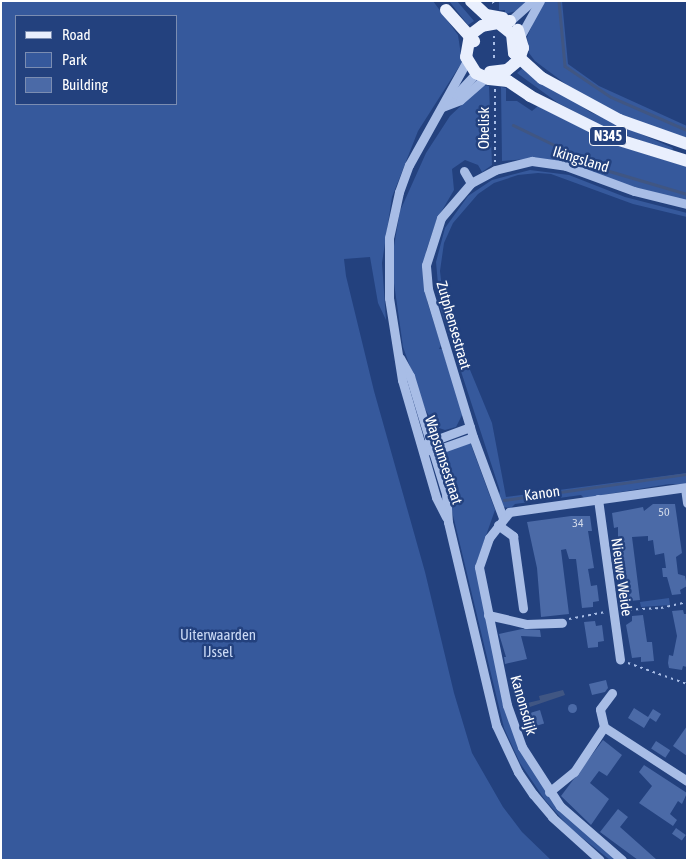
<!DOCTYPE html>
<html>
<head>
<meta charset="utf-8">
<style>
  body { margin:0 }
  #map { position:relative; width:688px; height:861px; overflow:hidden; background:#23417e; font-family:"Asap Condensed",sans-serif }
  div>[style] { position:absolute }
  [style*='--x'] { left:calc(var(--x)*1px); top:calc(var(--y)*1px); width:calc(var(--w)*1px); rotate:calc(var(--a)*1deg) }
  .green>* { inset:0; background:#36599c }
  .water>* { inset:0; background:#405683 }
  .stream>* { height:2.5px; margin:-1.25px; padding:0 1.25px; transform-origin:1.25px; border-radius:1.25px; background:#405683 }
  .building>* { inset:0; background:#4b6aa7; transform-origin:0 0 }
  .round { border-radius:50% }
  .path>* { height:2px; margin-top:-1px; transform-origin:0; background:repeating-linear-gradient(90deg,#a8bde6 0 2.5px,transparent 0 6.5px) }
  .minor>* { height:9px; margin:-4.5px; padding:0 4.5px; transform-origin:4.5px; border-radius:4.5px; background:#a8bde6 }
  .major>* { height:12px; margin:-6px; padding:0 6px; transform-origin:6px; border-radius:6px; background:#e9effd }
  span { translate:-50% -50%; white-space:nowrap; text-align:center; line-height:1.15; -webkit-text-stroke:5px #23417e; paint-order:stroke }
  .number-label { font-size:12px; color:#d2dae9 }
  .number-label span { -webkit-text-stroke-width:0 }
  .shield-label span { padding:1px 4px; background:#23417e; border:1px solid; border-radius:4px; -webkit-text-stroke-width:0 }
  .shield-label { font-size:14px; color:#fff; font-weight:700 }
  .street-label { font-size:15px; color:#fff }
  .park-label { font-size:15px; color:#cbdaf5 }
  .frame { position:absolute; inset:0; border:2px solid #fff; pointer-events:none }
  .legend { position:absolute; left:15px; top:15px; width:162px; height:90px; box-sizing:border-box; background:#23417e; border:1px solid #7b8db2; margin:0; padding:6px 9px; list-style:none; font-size:15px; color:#fff }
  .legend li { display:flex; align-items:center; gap:10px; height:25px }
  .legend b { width:25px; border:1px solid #7b8db2 }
</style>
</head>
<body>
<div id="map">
  <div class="green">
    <i style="clip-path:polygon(evenodd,1px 1px,433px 1px,458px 35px,462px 62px,418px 131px,392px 197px,382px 263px,386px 320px,378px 303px,370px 257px,344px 259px,346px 276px,374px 391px,425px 572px,454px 693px,472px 753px,503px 807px,522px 832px,551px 860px,1px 860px,1px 1px,16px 16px,176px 16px,176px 104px,16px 104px,16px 16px)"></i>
    <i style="clip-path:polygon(449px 1px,457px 1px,474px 21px,468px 25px)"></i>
    <i style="clip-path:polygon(499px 1px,528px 1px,516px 11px,505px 14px,505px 10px,499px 10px)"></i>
    <i style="clip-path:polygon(543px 1px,562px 1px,568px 64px,599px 86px,687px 126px,687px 141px,625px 118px,571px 88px,535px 61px,529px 53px,527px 37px)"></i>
    <i style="clip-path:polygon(523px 68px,590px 112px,673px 148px,672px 152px,604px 127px,558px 103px,517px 73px)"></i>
    <i style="clip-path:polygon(483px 85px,489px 86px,492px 165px,482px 172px,478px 165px,465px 160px,452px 169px,454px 190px,437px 219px,426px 251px,427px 301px,441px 345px,439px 349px,442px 349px,463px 413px,456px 427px,445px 430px,436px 427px,425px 409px,403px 347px,393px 276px,394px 246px,400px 211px,426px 153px,450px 116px)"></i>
    <i style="clip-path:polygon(501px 87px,506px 88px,506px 101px,517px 101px,532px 111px,538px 106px,619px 146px,687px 167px,687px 201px,527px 159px,502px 161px)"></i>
    <i style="clip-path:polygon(530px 170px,569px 175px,625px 197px,687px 213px,687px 217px,633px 204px,551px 174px,538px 173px,518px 175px,494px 183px,478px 194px,453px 223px,444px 243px,440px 271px,444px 307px,492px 423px,506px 497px,687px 473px,687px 484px,669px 484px,584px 498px,581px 495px,515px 504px,511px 508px,502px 507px,498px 498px,500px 491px,440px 307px,436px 262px,445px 228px,468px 196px,492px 180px)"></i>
    <i style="clip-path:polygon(470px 442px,495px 510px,476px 564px,519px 748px,558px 808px,616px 860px,610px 860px,570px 828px,545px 800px,520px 763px,504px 728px,440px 461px,448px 449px)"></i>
    <i style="clip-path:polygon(669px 598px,670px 605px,641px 607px,640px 602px)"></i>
  </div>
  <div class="water">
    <i style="clip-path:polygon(563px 690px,565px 695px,524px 709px,523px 704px,540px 700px,539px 696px)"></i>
  </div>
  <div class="stream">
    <i style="--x:559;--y:1;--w:65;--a:84.7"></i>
    <i style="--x:565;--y:66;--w:55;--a:34"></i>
    <i style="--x:611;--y:97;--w:83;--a:23.5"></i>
    <i style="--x:513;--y:125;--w:103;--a:25.8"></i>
    <i style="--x:606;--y:170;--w:84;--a:16.5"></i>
    <i style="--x:504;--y:500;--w:185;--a:-8.1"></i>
  </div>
  <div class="building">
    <i style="clip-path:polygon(653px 504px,675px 504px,682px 553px,676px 557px,678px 574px,685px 576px,687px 586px,680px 590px,681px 594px,672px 595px,667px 577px,663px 577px,662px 568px,666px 568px,664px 553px,655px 555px,653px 540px,648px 541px,648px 536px,632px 537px,640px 600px,630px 601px,629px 597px,624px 597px,625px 564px,618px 561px,618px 527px,614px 528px,612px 513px,643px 507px,644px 511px)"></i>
    <i style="clip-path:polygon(571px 516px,590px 516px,592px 531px,588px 531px,594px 568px,588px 569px,591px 586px,597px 585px,599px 601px,593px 602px,593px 607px,582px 608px,576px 559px,569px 559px,566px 549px,561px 550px,569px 614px,541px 617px,537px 568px,527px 522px)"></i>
    <i style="clip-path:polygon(683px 610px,684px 614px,687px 614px,687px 667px,683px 666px,682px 670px,669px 668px,668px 663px,669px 655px,673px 656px,677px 636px,672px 611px)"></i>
    <i style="clip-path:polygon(643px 615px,647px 642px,652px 642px,654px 661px,641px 662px,641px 657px,632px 658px,626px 625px,632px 621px,632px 616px)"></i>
    <i style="clip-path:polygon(595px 621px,596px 626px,602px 625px,604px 641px,598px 642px,598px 647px,588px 648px,584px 622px)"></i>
    <i style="clip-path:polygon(522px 629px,540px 630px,541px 637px,521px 636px,527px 659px,505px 664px,504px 657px,506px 657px,499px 634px)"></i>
    <i style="clip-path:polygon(606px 680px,608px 688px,605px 692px,592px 695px,589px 684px)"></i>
    <i class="round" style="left:567.5px;top:703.5px;width:9px;height:9px"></i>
    <i style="clip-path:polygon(634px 708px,648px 717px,653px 709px,661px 714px,656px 722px,650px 718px,644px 728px,628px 718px)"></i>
    <i style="left:540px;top:710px;width:14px;height:14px;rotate:73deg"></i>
    <i style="clip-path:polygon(687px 726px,687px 756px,673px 746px)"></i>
    <i style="clip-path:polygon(603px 740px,622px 755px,607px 776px,599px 771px,590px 783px,609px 799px,591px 825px,561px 796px)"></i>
    <i style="left:656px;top:741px;width:17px;height:9px;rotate:33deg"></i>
    <i style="clip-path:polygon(644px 765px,687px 793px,682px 804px,678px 801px,670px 814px,677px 820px,673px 826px,639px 803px,652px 786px,639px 772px)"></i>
    <i style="clip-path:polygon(618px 809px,628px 817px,620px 827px,657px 860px,638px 860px,600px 832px)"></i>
    <i style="left:676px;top:828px;width:12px;height:7px;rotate:35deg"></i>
  </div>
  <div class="path">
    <i style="--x:493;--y:1;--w:6;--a:81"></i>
    <i style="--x:494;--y:36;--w:24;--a:90"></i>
    <i style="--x:495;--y:89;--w:73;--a:90"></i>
    <i style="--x:623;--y:610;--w:38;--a:-3"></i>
    <i style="--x:661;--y:608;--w:27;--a:-13"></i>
    <i style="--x:569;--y:619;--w:37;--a:-11"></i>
    <i style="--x:628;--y:663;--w:63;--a:19.6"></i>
  </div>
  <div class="minor">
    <i style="--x:510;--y:21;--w:30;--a:-42"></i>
    <i style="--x:521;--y:35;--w:39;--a:-61"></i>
    <i style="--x:452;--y:99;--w:35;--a:-47"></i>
    <i style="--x:442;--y:107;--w:19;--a:-21"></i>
    <i style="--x:460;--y:100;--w:33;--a:-41"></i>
    <i style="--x:464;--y:171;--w:14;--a:60"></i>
    <i style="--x:400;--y:358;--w:21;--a:61"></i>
    <i style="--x:410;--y:376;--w:123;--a:73"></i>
    <i style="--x:446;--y:494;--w:28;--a:86"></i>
    <i style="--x:448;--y:522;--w:209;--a:76.7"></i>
    <i style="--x:496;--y:725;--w:52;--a:64.9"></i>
    <i style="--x:518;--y:772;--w:27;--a:56"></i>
    <i style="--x:533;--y:794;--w:30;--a:50"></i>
    <i style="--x:552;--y:817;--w:64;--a:41.9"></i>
    <i style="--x:427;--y:443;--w:46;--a:-20.4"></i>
    <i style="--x:428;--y:450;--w:6;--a:9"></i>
    <i style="--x:434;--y:451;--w:41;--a:-19.7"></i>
    <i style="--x:685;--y:488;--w:15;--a:82"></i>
    <i style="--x:598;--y:499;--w:162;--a:82.2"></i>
    <i style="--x:446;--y:517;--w:22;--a:-117"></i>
    <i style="--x:436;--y:497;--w:122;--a:-106.2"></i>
    <i style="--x:402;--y:380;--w:83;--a:-99"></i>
    <i style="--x:389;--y:298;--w:60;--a:-90"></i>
    <i style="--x:389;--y:238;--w:47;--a:-77.7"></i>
    <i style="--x:399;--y:192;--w:29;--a:-70"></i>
    <i style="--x:409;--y:165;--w:119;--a:-60.9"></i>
    <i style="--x:503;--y:518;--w:86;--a:-110.3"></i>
    <i style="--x:473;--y:437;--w:155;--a:-106.9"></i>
    <i style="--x:428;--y:289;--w:24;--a:-95"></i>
    <i style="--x:426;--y:265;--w:49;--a:-72.3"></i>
    <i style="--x:441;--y:218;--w:46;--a:-49.4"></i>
    <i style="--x:471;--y:183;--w:27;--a:-28"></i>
    <i style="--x:495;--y:170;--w:38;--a:-14"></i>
    <i style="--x:532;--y:161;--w:34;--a:8"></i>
    <i style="--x:566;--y:166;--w:72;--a:20.2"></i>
    <i style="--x:634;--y:191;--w:55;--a:13.8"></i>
    <i style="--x:498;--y:525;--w:19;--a:36"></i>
    <i style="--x:513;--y:536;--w:73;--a:82.1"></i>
    <i style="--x:488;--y:615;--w:39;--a:13"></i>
    <i style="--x:526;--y:624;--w:36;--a:-2"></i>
    <i style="--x:604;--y:727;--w:18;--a:-103"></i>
    <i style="--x:600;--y:709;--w:20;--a:-53"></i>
    <i style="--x:549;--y:792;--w:32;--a:-39"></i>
    <i style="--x:574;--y:772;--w:54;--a:-56.3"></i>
    <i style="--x:604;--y:727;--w:99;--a:33"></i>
    <i style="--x:622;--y:860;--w:82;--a:-138.9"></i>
    <i style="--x:560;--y:806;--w:70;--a:-122.8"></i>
    <i style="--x:522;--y:747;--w:45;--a:-109.7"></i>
    <i style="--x:507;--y:705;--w:141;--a:-101.5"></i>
    <i style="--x:479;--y:567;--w:31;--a:-71"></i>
    <i style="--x:489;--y:538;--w:33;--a:-52"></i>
    <i style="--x:509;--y:512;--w:180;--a:-8"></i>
  </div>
  <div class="major">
    <i style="--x:471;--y:1;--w:21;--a:43"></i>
    <i style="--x:486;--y:15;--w:17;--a:10"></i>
    <i style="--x:446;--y:10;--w:42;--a:47.9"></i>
    <i style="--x:510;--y:21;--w:28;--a:170"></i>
    <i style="--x:482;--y:26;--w:15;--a:143"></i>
    <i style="--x:470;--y:35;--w:22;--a:100"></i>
    <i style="--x:466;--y:57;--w:19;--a:58"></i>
    <i style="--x:476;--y:73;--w:14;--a:25"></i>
    <i style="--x:489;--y:79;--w:19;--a:6"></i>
    <i style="--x:508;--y:81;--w:27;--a:34"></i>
    <i style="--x:530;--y:96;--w:96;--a:26.6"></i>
    <i style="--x:616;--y:139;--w:74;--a:17.2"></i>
    <i style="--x:501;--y:25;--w:14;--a:39"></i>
    <i style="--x:512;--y:34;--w:19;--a:84"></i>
    <i style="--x:514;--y:53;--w:38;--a:42"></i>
    <i style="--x:542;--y:78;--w:88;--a:28.6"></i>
    <i style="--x:619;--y:120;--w:72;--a:19.4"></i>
    <i style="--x:490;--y:72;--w:17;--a:-7"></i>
    <i style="--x:507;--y:70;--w:16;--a:-40"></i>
    <i style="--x:519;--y:60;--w:13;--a:-72"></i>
    <i style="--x:523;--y:48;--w:19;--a:-106"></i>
  </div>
  <div class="number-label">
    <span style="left:664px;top:513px">50</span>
    <span style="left:578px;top:524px">34</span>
  </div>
  <div class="shield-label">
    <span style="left:608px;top:136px">N345</span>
  </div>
  <div class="street-label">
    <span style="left:484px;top:128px;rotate:-90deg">Obelisk</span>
    <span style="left:581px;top:159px;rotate:17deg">Ikingsland</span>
    <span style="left:454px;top:325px;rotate:74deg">Zutphensestraat</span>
    <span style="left:444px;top:460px;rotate:72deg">Wapsumsestraat</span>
    <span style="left:542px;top:493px;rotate:-8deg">Kanon</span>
    <span style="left:622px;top:577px;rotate:82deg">Nieuwe Weide</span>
    <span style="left:524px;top:705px;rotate:74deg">Kanonsdijk</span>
  </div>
  <div class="park-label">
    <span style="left:218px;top:643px">Uiterwaarden<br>IJssel</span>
  </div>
  <div class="frame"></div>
  <ul class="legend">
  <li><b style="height:6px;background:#e9effd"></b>Road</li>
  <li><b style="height:14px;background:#36599c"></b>Park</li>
  <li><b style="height:14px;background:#4b6aa7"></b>Building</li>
  </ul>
</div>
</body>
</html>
